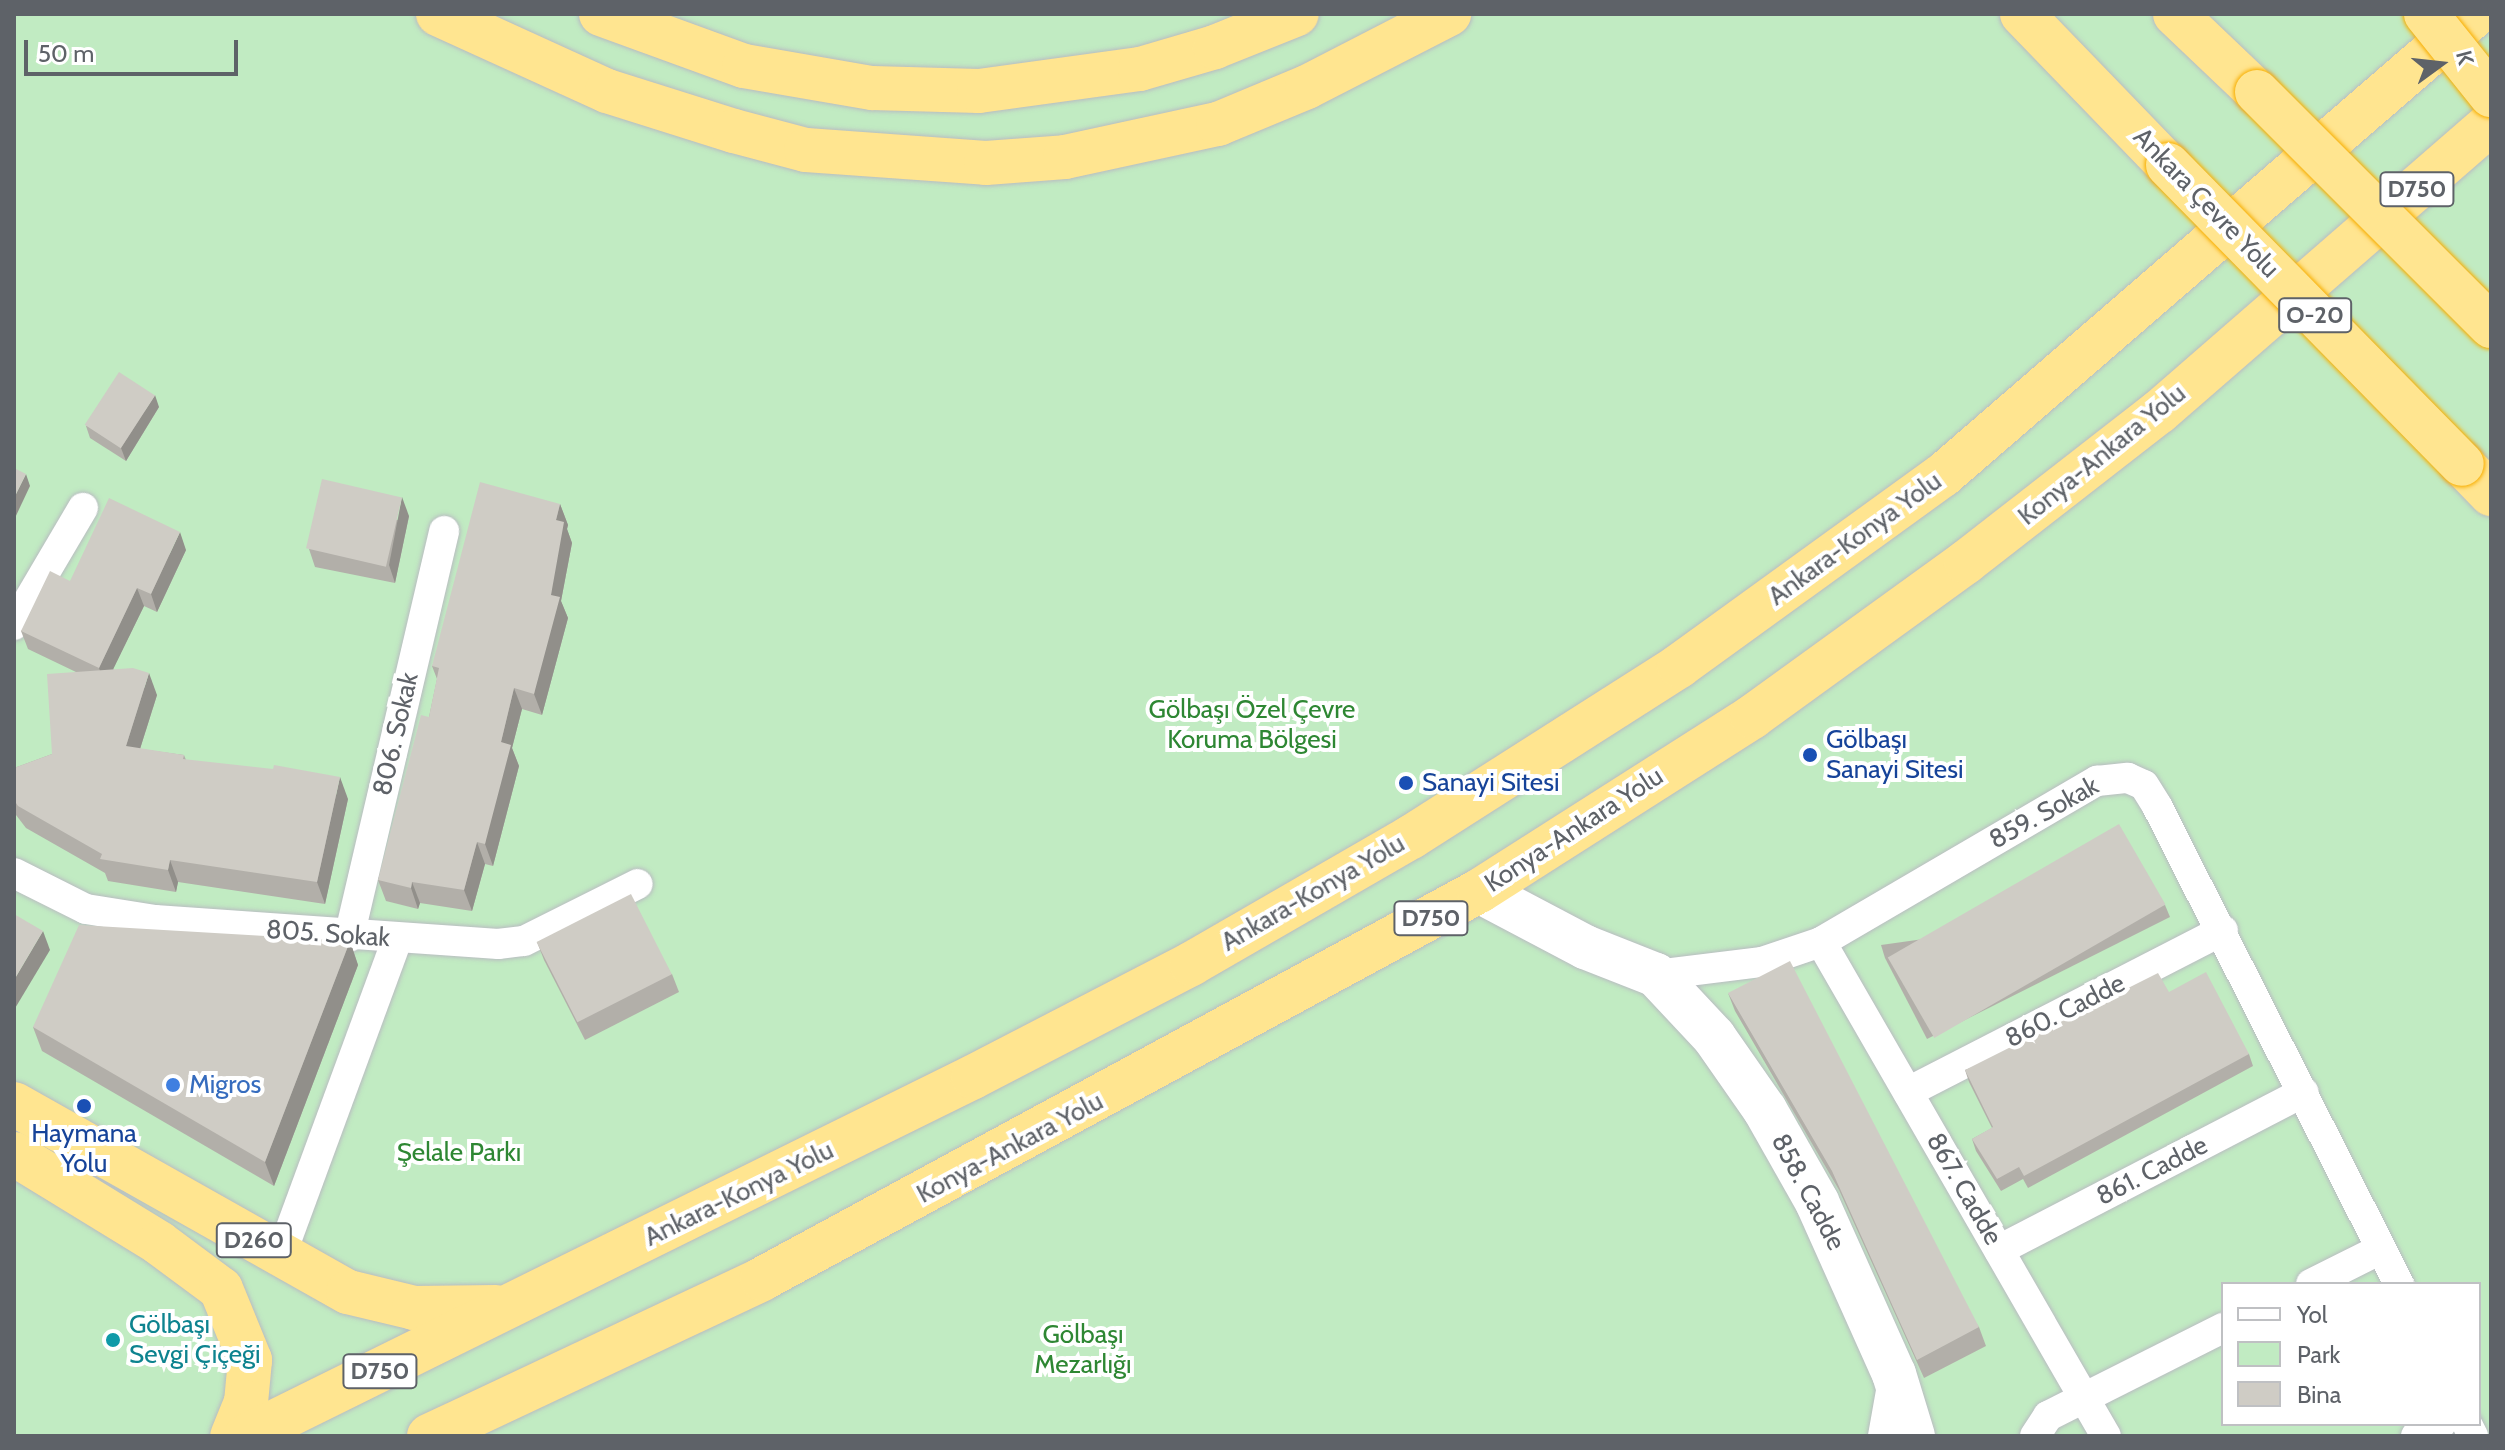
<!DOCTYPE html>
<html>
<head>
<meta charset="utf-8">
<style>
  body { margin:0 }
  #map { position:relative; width:2505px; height:1450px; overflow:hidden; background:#f1efe7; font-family:Cabin,sans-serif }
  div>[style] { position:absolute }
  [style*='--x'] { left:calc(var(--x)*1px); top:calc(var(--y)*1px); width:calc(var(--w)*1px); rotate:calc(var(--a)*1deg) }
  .green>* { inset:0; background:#c1ebc2 }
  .roads { filter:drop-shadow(0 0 2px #b9bcc1) drop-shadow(0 0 2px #b9bcc1) }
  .street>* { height:30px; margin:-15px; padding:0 15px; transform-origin:15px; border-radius:15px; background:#fff }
  .secondary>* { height:44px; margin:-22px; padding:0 22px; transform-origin:22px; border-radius:22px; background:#fff }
  .highway>* { height:44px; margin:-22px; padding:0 22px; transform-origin:22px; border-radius:22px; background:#ffe590 }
  .bridges { filter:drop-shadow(0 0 2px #f8ae00) drop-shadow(0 0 2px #f8ae00) }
  .highway-bridge>* { height:44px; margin:-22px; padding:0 22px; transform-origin:22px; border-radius:22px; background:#ffe590 }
  .wall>* { inset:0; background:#b2afa9 }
  .shaded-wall>* { inset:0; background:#918f8a }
  .building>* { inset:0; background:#cfccc5; transform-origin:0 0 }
  .dots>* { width:22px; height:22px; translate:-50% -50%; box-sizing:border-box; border:4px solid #fff; border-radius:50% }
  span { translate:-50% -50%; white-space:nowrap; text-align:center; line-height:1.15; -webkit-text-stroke:8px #fff; paint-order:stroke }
  .shield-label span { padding:2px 6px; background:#fff; border:2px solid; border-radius:6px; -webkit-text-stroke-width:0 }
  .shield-label { font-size:24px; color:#5e6268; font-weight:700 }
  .street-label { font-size:26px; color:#5e6268 }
  .park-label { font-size:26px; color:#2e8733 }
  .transit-label { font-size:26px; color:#164399 }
  .left { translate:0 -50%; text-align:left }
  .shop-label { font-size:26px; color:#366cbe }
  .culture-label { font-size:26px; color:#0d838f }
  .frame { position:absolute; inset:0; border:16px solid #5e6268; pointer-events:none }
  .legend { position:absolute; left:2221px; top:1282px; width:260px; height:144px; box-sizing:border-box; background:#fff; border:2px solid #bfc0c3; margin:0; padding:10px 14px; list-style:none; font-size:24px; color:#5e6268 }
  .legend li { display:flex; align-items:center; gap:16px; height:40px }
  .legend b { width:40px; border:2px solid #bfc0c3 }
  .north { position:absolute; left:2401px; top:24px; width:80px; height:80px; -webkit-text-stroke:6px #fff; paint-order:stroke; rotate:75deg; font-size:22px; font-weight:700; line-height:32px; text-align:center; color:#5e6268 }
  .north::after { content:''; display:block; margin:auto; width:28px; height:36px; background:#5e6268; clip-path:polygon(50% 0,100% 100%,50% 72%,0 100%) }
  .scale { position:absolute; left:24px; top:40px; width:214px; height:36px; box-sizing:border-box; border:4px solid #5e6268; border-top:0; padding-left:10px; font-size:24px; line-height:28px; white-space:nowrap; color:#5e6268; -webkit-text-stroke:6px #fff; paint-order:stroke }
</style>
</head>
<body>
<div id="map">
  <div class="green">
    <i style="clip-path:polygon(evenodd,14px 14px,2491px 14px,2491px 1436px,14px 1436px,14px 14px,2223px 1284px,2479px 1284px,2479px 1424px,2223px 1424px,2223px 1284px)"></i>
  </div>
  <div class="roads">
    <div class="street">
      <i style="--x:14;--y:625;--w:136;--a:-59.5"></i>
      <i style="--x:14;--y:873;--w:80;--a:26.6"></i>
      <i style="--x:86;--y:909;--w:70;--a:9.1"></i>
      <i style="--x:155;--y:920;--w:344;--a:4"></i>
      <i style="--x:498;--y:944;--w:26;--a:-7"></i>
      <i style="--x:524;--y:941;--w:127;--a:-26.6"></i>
      <i style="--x:349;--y:937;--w:417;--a:-76.8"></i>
      <i style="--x:1821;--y:942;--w:570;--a:60.02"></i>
      <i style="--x:1656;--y:975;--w:107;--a:-7"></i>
      <i style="--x:1762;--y:962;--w:62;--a:-18.7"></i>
      <i style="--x:1821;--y:942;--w:320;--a:-30.3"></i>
      <i style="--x:2097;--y:781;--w:31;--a:-6"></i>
      <i style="--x:2128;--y:778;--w:17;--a:24"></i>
      <i style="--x:2144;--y:785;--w:25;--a:58"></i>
      <i style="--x:2157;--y:806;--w:536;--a:63.15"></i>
      <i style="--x:1908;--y:1092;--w:354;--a:-27.2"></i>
      <i style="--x:1999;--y:1250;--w:343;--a:-27.4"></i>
      <i style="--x:281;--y:1255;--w:337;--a:-69.8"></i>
      <i style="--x:2311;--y:1284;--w:78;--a:-26.6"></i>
      <i style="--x:2467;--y:1424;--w:13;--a:63"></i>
      <i style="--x:1883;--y:1436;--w:57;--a:-79.9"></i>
      <i style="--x:2035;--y:1436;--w:24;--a:-57"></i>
      <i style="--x:2048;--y:1416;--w:196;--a:-26.7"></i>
      <i style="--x:2416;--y:1436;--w:28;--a:-26"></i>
    </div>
    <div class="secondary">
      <i style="--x:1479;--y:891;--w:120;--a:27.8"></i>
      <i style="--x:1585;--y:947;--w:76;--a:21.5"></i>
      <i style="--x:1656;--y:975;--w:85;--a:46.9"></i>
      <i style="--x:1714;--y:1037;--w:89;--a:55.1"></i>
      <i style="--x:1765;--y:1110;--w:106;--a:60.5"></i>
      <i style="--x:1817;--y:1202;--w:188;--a:65.9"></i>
      <i style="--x:1894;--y:1374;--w:65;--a:73"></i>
    </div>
    <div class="highway">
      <i style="--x:438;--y:14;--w:186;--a:24.5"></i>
      <i style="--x:607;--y:91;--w:133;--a:17.5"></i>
      <i style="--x:734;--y:131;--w:74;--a:14.8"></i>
      <i style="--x:806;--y:150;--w:180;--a:4.1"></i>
      <i style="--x:986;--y:163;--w:79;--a:-4.3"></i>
      <i style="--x:1065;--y:157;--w:157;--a:-12.2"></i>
      <i style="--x:1218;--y:124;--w:96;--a:-22.6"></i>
      <i style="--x:1307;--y:87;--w:160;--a:-27.2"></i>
      <i style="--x:601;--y:14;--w:152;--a:20"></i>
      <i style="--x:744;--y:66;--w:130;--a:9.8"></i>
      <i style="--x:872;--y:88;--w:107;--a:1.6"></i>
      <i style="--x:979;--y:91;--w:162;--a:-7.8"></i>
      <i style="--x:1140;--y:69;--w:78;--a:-16.3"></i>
      <i style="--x:1215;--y:47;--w:88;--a:-21.9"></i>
      <i style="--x:2022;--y:14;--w:210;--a:46"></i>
      <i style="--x:2175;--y:14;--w:113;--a:43.6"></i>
      <i style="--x:2462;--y:464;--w:42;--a:46"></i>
      <i style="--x:14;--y:1104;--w:383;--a:29.4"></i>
      <i style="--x:348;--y:1292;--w:68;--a:13.6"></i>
      <i style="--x:414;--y:1308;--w:82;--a:-0.7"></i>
      <i style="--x:14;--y:1154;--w:170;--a:31.5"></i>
      <i style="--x:159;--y:1243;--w:77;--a:36.6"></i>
      <i style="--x:221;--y:1289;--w:77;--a:67.8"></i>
      <i style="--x:250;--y:1360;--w:42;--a:95.4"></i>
      <i style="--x:246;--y:1402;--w:37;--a:112"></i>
      <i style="--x:246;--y:1436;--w:811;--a:-26.28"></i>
      <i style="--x:973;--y:1077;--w:246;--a:-27.4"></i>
      <i style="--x:1191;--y:964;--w:254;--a:-30"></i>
      <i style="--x:1411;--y:837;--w:318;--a:-32.5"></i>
      <i style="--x:1679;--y:666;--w:326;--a:-35.9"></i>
      <i style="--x:1943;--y:475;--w:705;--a:-40.86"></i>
      <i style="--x:429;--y:1436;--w:368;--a:-25.2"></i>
      <i style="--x:762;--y:1279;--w:815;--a:-28.42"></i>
      <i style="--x:1479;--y:891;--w:324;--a:-32.5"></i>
      <i style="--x:1752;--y:717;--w:264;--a:-35.9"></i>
      <i style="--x:1966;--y:562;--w:244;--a:-37.9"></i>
      <i style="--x:2159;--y:412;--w:440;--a:-41"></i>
    </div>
  </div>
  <div class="bridges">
    <div class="highway-bridge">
      <i style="--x:2426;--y:14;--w:104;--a:51.3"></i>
      <i style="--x:2257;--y:92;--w:331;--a:45"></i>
      <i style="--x:2168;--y:165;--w:419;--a:45.5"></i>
    </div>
  </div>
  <div class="wall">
    <i style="clip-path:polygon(159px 407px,126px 461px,90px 438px,86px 426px)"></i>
    <i style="clip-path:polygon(560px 504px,568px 525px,567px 529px,572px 543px,561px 601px,568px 618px,542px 715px,522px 709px,512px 748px,519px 766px,493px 866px,485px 864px,472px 911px,420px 903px,418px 909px,386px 901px,378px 880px,429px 717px,437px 679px,432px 666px)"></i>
    <i style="clip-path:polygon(409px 516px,395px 583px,315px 567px,309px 549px)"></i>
    <i style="clip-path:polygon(186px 550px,157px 612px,144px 606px,113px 669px,157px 695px,140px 749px,184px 755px,186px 760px,348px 799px,325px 904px,178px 882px,176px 892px,108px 881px,105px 873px,26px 828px,16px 815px,14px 810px,14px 768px,52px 754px,76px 672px,28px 649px,21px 631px,70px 581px)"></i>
    <i style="clip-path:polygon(2165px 905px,2170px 917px,1927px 1039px,1885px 958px,1881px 945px)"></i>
    <i style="clip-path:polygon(350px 941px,358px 965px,274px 1186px,42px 1051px,33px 1027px)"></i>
    <i style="clip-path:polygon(537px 942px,672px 974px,679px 992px,585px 1040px,544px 960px)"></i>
    <i style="clip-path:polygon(2169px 992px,2249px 1054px,2253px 1066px,2028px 1188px,2023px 1179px,2001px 1191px,1976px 1151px,1972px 1139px,1992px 1128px,1969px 1082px,1965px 1070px)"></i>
    <i style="clip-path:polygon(1728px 993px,1979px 1327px,1986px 1346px,1924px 1378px,1839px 1190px,1735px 1011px)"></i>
  </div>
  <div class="shaded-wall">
    <i style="clip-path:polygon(155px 395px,159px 407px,126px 461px,121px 448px)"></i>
    <i style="clip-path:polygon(26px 474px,30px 486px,14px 520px,14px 498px)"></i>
    <i style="clip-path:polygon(402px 497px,409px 516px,395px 583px,389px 565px)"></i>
    <i style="clip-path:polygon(560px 504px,568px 525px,567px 529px,572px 543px,561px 601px,568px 618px,542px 715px,534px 694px,551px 595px,556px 520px)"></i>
    <i style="clip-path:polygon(180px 532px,186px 550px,157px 612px,151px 594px)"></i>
    <i style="clip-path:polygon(137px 588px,144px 606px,105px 686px,99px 668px)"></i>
    <i style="clip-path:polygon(149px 673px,157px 695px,134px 768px,126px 746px)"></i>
    <i style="clip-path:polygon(514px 688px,522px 709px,512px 748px,519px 766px,493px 866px,485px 844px,501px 742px)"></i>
    <i style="clip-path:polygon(340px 777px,348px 799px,325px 904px,317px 882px)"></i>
    <i style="clip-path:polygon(477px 842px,485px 864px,472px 911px,464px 890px)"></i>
    <i style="clip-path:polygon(170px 860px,178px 882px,176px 892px,168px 870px)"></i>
    <i style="clip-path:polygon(412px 882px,420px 903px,418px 909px,411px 888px)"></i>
    <i style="clip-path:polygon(43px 931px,50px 950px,14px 1010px,14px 980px)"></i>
    <i style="clip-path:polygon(350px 941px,358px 965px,274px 1186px,265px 1162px)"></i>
  </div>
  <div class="building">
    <i style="left:119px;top:372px;width:43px;height:63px;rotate:33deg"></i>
    <i style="clip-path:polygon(14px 468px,26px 474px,14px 498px)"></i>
    <i style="left:322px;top:479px;width:82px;height:71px;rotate:13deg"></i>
    <i style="clip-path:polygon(480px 482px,560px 504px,556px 520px,564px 522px,551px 595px,560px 597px,534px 694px,514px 688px,501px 742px,511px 745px,485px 844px,477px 842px,464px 890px,412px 882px,411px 888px,378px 880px,421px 715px,429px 717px,439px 668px,432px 666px)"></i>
    <i style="clip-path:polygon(109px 498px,180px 532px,151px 594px,137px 588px,99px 668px,21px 631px,50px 571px,70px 581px)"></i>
    <i style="clip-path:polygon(133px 668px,149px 673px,126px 746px,184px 755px,183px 759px,273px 769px,274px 765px,340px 777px,317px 882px,170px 860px,168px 870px,100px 859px,102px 854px,18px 806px,14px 800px,14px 768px,52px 754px,47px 674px)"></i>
    <i style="left:2119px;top:824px;width:93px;height:267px;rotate:60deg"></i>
    <i style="left:631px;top:894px;width:90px;height:106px;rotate:63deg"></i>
    <i style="clip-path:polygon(14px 914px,43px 931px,14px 980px)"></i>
    <i style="clip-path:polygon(79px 925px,350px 941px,265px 1162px,33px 1027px)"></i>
    <i style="clip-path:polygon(1790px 961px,1979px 1327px,1917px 1360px,1832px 1171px,1728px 993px)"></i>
    <i style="clip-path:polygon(2206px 972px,2249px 1054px,2024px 1176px,2019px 1167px,1997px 1179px,1972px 1139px,1993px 1127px,1965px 1070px,2158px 973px,2169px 992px)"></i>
  </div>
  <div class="dots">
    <i style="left:1810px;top:755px;background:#1a4fb4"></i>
    <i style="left:1406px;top:783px;background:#1a4fb4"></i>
    <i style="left:173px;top:1085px;background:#3f7fe0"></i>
    <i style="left:84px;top:1106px;background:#1a4fb4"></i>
    <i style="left:113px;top:1340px;background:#0f9aa8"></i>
  </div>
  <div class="shield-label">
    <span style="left:2417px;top:189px">D750</span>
    <span style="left:2315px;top:315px">O-20</span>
    <span style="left:1431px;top:918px">D750</span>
    <span style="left:254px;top:1240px">D260</span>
    <span style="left:380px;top:1371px">D750</span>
  </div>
  <div class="street-label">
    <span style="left:2206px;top:203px;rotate:46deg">Ankara Çevre Yolu</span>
    <span style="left:2102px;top:455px;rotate:-39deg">Konya-Ankara Yolu</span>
    <span style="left:1855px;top:539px;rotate:-36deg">Ankara-Konya Yolu</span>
    <span style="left:396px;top:734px;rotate:-77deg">806. Sokak</span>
    <span style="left:2044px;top:813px;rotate:-29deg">859. Sokak</span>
    <span style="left:1574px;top:830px;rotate:-33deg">Konya-Ankara Yolu</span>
    <span style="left:1313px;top:893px;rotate:-30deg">Ankara-Konya Yolu</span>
    <span style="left:328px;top:934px;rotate:4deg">805. Sokak</span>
    <span style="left:2065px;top:1011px;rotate:-27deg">860. Cadde</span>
    <span style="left:1010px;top:1148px;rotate:-28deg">Konya-Ankara Yolu</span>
    <span style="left:2152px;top:1171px;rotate:-27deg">861. Cadde</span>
    <span style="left:1964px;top:1189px;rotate:60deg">867. Cadde</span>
    <span style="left:1808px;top:1192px;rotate:62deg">858. Cadde</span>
    <span style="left:739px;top:1194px;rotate:-26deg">Ankara-Konya Yolu</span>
  </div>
  <div class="park-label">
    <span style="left:1252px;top:725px">Gölbaşı Özel Çevre<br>Koruma Bölgesi</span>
    <span style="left:459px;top:1153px">Şelale Parkı</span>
    <span style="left:1083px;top:1350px">Gölbaşı<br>Mezarlığı</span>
  </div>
  <div class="transit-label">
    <span class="left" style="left:1826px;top:755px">Gölbaşı<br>Sanayi Sitesi</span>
    <span class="left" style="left:1422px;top:783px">Sanayi Sitesi</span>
    <span style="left:84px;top:1149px">Haymana<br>Yolu</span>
  </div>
  <div class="shop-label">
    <span class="left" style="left:189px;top:1085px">Migros</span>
  </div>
  <div class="culture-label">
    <span class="left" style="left:129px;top:1340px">Gölbaşı<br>Sevgi Çiçeği</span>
  </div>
  <div class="frame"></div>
  <ul class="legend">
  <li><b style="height:10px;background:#fff"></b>Yol</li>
  <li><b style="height:22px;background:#c1ebc2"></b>Park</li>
  <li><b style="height:22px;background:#cfccc5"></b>Bina</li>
  </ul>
  <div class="north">K</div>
  <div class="scale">50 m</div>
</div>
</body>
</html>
